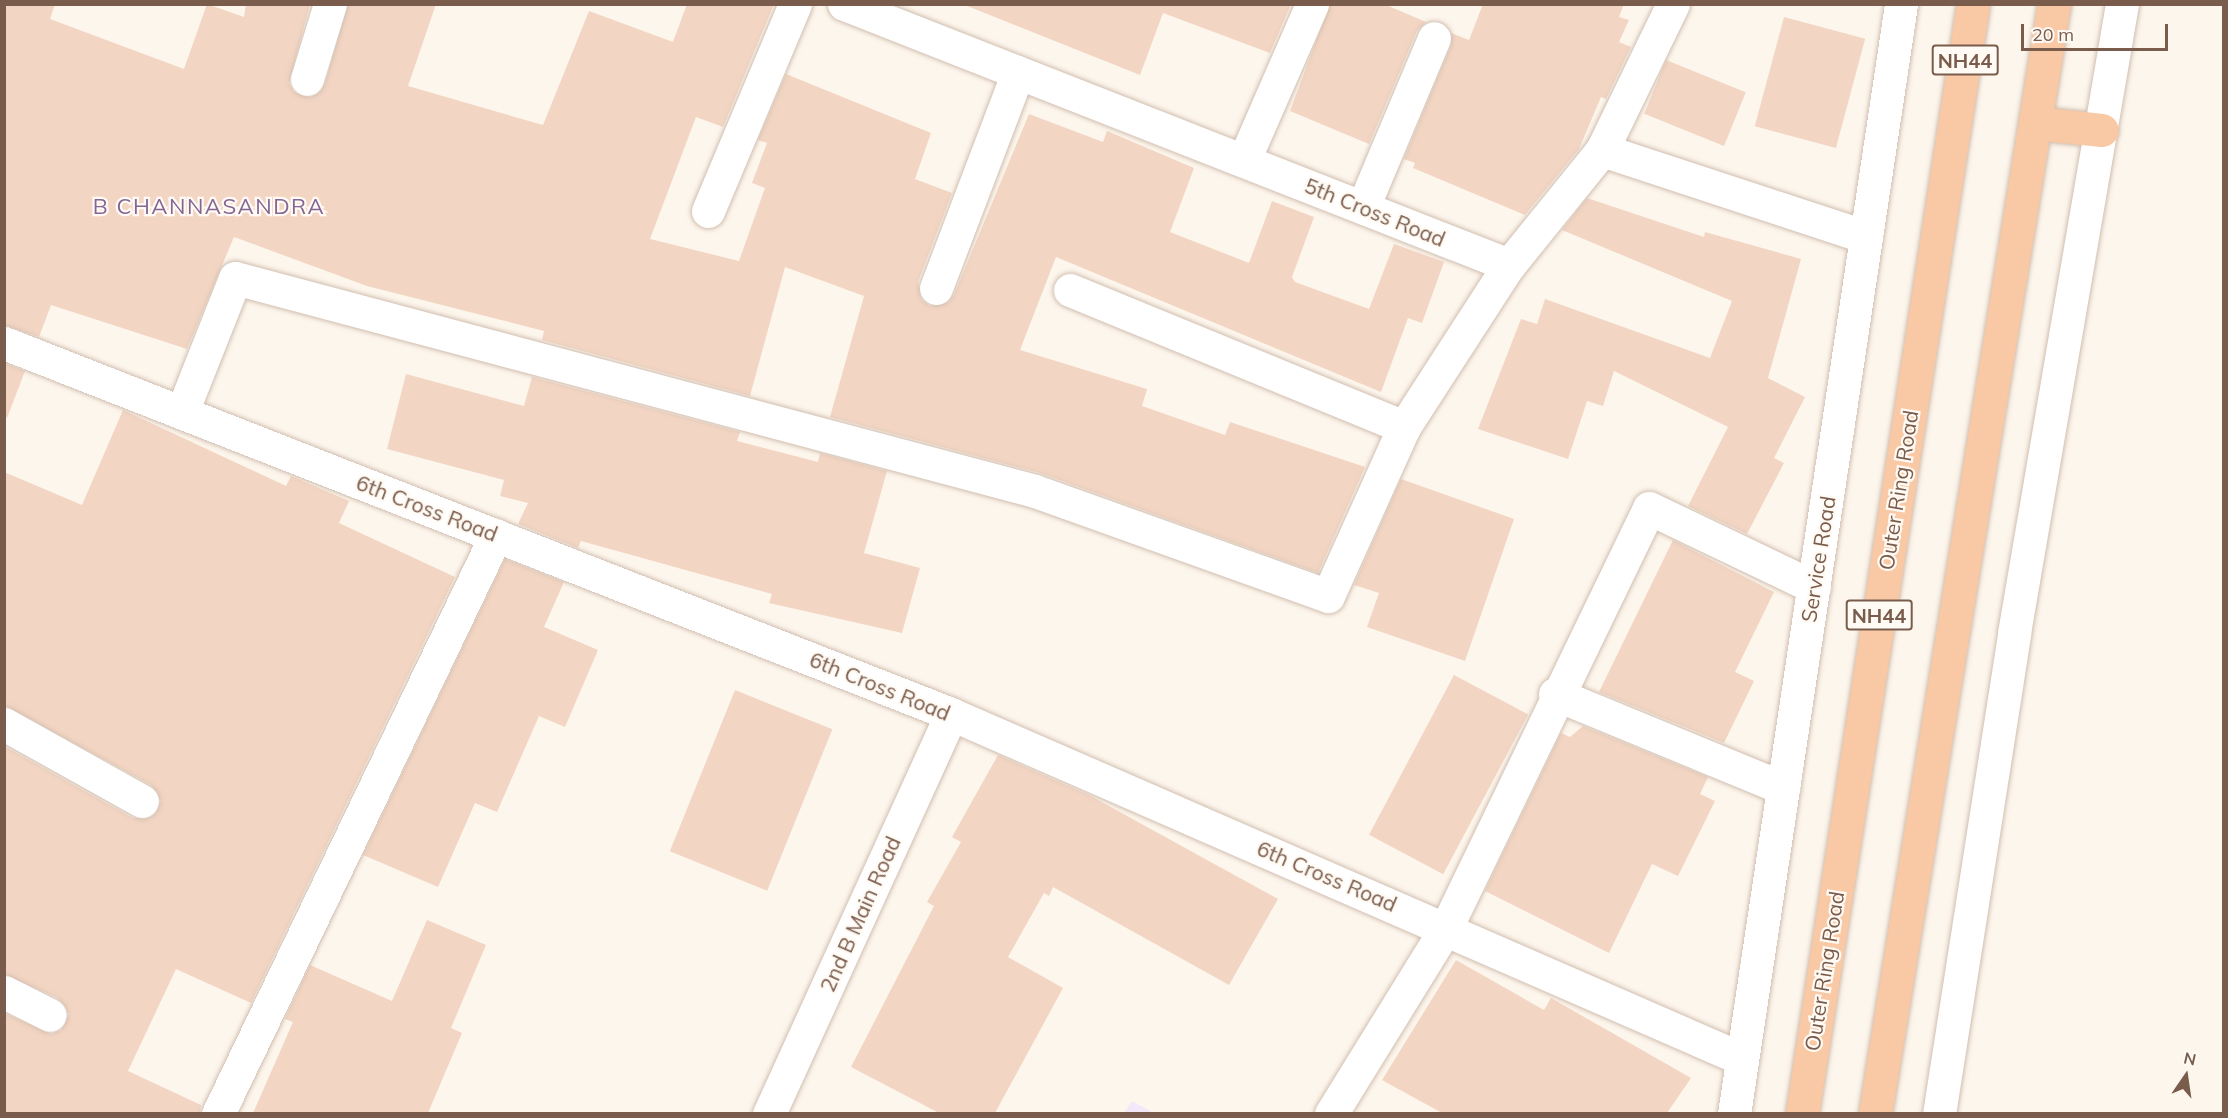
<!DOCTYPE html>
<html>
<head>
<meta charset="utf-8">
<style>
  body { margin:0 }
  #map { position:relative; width:2228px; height:1118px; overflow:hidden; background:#fdf6ec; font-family:Mulish,sans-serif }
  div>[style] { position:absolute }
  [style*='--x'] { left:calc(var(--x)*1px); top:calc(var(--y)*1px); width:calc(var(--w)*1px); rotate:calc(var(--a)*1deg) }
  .education>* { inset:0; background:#f3e8fa }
  .building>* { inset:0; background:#f3d5c3; transform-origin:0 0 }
  .roads { filter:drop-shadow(0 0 2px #d1beb0) drop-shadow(0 0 2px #d1beb0) }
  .minor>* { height:33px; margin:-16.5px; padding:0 16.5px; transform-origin:16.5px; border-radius:16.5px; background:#fff }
  .tertiary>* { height:33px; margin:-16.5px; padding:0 16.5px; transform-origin:16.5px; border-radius:16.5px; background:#fff }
  .trunk>* { height:33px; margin:-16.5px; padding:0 16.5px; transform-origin:16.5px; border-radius:16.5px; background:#f9c8a4 }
  span { translate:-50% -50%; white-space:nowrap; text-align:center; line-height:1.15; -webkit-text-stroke:4.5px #fffaf3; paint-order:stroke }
  .shield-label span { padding:2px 4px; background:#fffaf3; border:2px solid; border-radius:4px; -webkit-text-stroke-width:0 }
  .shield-label { font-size:20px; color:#7a5c4d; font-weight:700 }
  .street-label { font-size:21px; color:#7a5c4d }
  .neighbourhood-label { font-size:22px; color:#846695; letter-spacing:1.5px }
  .frame { position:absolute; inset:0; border:6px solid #7a5c4d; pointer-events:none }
  .north { position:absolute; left:2156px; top:1046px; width:60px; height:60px; -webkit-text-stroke:4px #fffaf3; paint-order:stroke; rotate:13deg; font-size:16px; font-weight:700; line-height:24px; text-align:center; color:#7a5c4d }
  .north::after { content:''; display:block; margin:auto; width:21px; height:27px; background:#7a5c4d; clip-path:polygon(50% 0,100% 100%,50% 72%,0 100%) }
  .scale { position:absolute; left:2021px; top:24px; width:147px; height:27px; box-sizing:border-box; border:3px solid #7a5c4d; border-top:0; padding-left:8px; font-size:18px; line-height:21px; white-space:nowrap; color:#7a5c4d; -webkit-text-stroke:4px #fffaf3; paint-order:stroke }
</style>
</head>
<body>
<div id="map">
  <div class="education">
    <i style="clip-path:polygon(1132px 1101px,1154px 1113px,1124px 1113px)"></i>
  </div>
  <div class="building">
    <i style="clip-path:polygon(4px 4px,55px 4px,50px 19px,184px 69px,207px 4px,244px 17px,246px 4px,310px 4px,289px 83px,294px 92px,311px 97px,325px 84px,348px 4px,436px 4px,408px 86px,543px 125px,589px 11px,673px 42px,687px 4px,774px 4px,723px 127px,696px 117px,650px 239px,739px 261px,765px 188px,752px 183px,767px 143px,758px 140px,786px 74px,931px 133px,915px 179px,952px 193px,918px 282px,921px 299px,930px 306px,947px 303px,954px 295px,1029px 114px,1103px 142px,1107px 131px,1194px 168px,1170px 232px,1249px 263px,1272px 201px,1314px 217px,1292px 277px,1295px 282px,1369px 309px,1394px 244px,1444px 262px,1422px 323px,1408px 318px,1381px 392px,1056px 257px,1020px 350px,1147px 389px,1142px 406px,1225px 435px,1230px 422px,1365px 467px,1318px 573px,1040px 473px,830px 417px,864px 296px,785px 267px,750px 396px,542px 340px,544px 331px,367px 286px,234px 237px,187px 349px,51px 305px,39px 337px,4px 325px)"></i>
    <i style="clip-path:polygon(962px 4px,1291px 4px,1270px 53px,1163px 13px,1140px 75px)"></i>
    <i style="clip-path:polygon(1330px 4px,1384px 4px,1426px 22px,1417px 31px,1369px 144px,1290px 111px)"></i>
    <i style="clip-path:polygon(1483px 4px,1624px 4px,1619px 17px,1629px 20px,1619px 42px,1631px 47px,1606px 99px,1601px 97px,1579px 149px,1525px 215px,1413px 168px,1415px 163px,1404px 159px,1451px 45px,1451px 33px,1469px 40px)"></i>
    <i style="left:1784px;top:17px;width:84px;height:113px;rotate:15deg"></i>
    <i style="left:1666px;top:60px;width:86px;height:58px;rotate:22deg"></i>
    <i style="clip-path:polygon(1587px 198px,1704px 237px,1705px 232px,1801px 259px,1768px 378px,1805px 397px,1774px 458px,1784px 463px,1747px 534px,1688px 506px,1728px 427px,1614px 371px,1603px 406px,1587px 401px,1568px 459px,1478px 429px,1521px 319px,1537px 324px,1545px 299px,1710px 358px,1732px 301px,1562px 230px)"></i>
    <i style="clip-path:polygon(4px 363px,25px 371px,7px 418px,4px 417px)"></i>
    <i style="clip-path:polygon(406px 374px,524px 406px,532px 377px,740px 432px,737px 441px,818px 462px,820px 453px,887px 471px,864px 553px,920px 568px,902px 633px,769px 603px,772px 594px,581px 541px,578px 548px,518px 524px,528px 503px,500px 496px,504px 480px,387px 449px)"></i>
    <i style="clip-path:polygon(123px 410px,286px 486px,291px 476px,349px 501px,339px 523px,455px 577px,251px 1003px,176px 969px,128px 1071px,201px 1105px,200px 1113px,4px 1113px,4px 1013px,51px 1034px,61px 1030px,69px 1014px,58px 998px,4px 974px,4px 746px,133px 818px,151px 817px,161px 801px,151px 785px,4px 705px,4px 472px,82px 505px)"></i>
    <i style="clip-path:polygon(1401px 479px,1514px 519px,1465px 661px,1367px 627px,1379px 593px,1354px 585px)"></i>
    <i style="clip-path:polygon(1673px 540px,1774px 592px,1735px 672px,1754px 681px,1724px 743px,1599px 692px)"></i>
    <i style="clip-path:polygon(505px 559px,564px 582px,544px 627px,598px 650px,565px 727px,539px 716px,497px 812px,475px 803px,438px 887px,363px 855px)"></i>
    <i style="left:1454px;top:675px;width:84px;height:181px;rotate:28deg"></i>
    <i style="left:735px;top:690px;width:105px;height:174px;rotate:22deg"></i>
    <i style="clip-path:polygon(1583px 726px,1708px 777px,1700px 794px,1715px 801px,1678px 876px,1652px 864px,1609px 953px,1485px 891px,1561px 733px,1570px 737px)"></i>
    <i style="clip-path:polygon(998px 755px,1089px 795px,1278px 899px,1229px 985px,1053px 887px,1049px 896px,1044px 893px,1008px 957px,1063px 988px,995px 1113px,939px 1113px,851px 1067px,934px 906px,927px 902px,961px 842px,952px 837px)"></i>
    <i style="clip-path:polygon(427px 920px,486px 945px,451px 1028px,462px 1033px,428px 1113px,253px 1113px,293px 1022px,285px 1019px,310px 965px,392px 1001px)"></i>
    <i style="clip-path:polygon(1456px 960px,1544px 1010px,1551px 998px,1691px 1078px,1667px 1113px,1442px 1113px,1382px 1080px)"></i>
  </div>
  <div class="roads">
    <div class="minor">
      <i style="--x:844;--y:4;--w:714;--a:21.43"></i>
      <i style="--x:1509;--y:265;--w:148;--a:-51"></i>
      <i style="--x:1602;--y:150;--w:278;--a:18.2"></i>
      <i style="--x:307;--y:79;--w:78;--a:-73"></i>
      <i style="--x:1602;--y:150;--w:162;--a:-64.1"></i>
      <i style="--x:1244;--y:160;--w:170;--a:-66.4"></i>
      <i style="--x:1363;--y:207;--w:183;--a:-67.2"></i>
      <i style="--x:708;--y:211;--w:225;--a:-67.2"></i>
      <i style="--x:936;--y:288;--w:231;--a:-69.2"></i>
      <i style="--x:1070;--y:290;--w:361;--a:22.3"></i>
      <i style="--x:4;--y:343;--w:1017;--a:21.39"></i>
      <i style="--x:951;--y:714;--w:863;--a:23.56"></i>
      <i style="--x:182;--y:412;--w:144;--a:-68.4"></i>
      <i style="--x:235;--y:278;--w:828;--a:14.91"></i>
      <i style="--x:1035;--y:491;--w:311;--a:19.7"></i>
      <i style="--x:1328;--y:596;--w:185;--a:-65.8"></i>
      <i style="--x:1404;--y:427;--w:193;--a:-57.1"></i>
      <i style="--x:1555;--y:694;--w:247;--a:22.4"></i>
      <i style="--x:4;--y:724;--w:158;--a:29.2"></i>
      <i style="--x:4;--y:992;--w:51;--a:26.6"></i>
      <i style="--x:218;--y:1114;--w:642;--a:-64.35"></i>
      <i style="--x:769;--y:1114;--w:439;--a:-65.5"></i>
      <i style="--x:1331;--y:1114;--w:219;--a:-58.3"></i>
      <i style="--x:1446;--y:928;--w:466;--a:-64.2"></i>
      <i style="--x:1649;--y:508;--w:183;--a:25.6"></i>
    </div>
    <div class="tertiary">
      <i style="--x:1734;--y:1114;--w:1122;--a:-81.44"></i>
      <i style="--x:1939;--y:1114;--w:487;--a:-81.1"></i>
      <i style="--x:2014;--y:633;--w:638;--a:-80.26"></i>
    </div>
    <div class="trunk">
      <i style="--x:2035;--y:123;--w:67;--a:6"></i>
      <i style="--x:1802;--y:1114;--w:1123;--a:-81.24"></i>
      <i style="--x:1875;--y:1114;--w:1124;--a:-80.84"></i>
    </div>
  </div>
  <div class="shield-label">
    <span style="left:1965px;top:60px">NH44</span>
    <span style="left:1879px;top:615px">NH44</span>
  </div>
  <div class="street-label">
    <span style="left:1375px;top:212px;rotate:22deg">5th Cross Road</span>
    <span style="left:1898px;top:490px;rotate:-81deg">Outer Ring Road</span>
    <span style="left:427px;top:508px;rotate:21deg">6th Cross Road</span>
    <span style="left:1818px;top:559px;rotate:-81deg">Service Road</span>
    <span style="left:880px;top:686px;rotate:22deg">6th Cross Road</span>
    <span style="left:1327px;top:876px;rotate:23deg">6th Cross Road</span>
    <span style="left:860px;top:914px;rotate:-66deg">2nd B Main Road</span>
    <span style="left:1824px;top:971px;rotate:-81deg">Outer Ring Road</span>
  </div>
  <div class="neighbourhood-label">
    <span style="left:209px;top:207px">B CHANNASANDRA</span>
  </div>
  <div class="frame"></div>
  <div class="north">N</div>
  <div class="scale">20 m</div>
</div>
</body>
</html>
